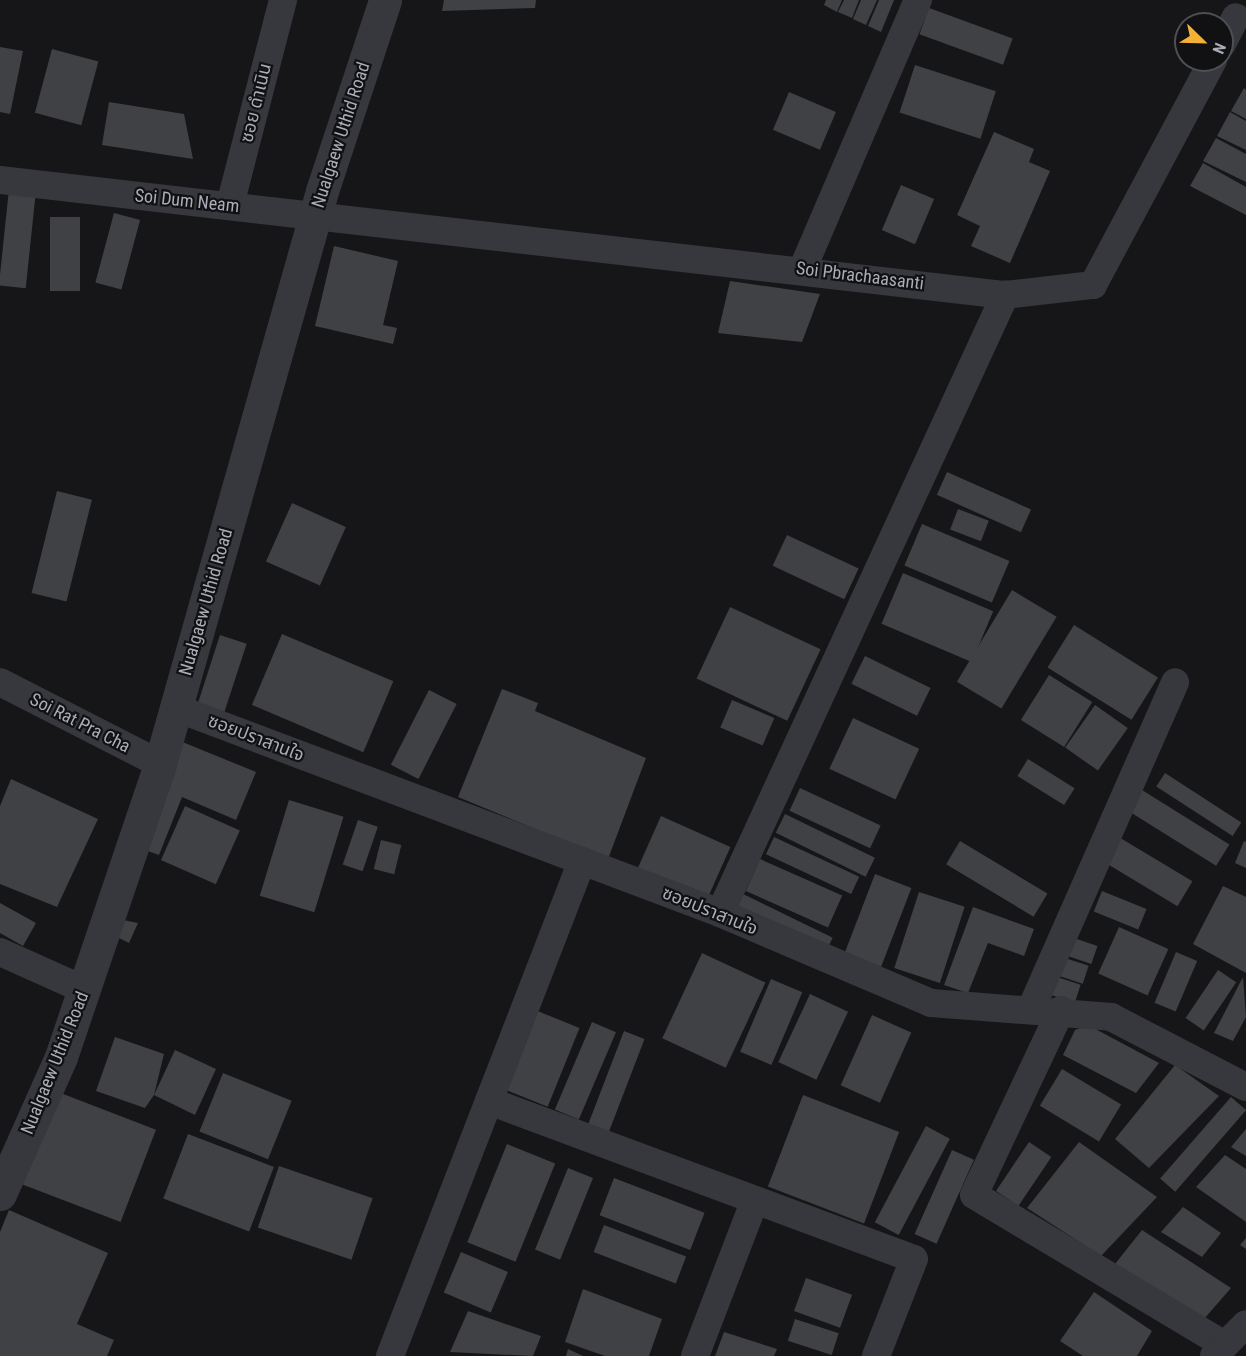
<!DOCTYPE html>
<html>
<head>
<meta charset="utf-8">
<style>
  body { margin:0 }
  #map { position:relative; width:1246px; height:1356px; overflow:hidden; background:#161618; font-family:"Roboto Condensed","Noto Sans Thai",sans-serif }
  div>[style] { position:absolute }
  [style*='--x'] { left:calc(var(--x)*1px); top:calc(var(--y)*1px); width:calc(var(--w)*1px); rotate:calc(var(--a)*1deg) }
  .building>* { inset:0; background:#404145; transform-origin:0 0 }
  .minor>* { height:28px; margin:-14px; padding:0 14px; transform-origin:14px; border-radius:14px; background:#37383d }
  .tertiary>* { height:33px; margin:-16.5px; padding:0 16.5px; transform-origin:16.5px; border-radius:16.5px; background:#37383d }
  span { translate:-50% -50%; white-space:nowrap; text-align:center; line-height:1.15; -webkit-text-stroke:4.5px #111113; paint-order:stroke }
  .street-label { font-size:18px; color:#a8adb8 }
  .north { position:absolute; left:1174px; top:12px; width:60px; height:60px; box-sizing:border-box; background:#111113; border:2px solid #4d4f55; border-radius:50%; rotate:113deg; font-size:16px; font-weight:700; line-height:24px; text-align:center; color:#a8adb8 }
  .north::after { content:''; display:block; margin:auto; width:21px; height:27px; background:#f2b134; clip-path:polygon(50% 0,100% 100%,50% 72%,0 100%) }
</style>
</head>
<body>
<div id="map">
  <div class="building">
    <i style="clip-path:polygon(444px 0,536px 0,535px 8px,442px 11px)"></i>
    <i style="clip-path:polygon(826px 0,842px 0,837px 12px,824px 5px)"></i>
    <i style="clip-path:polygon(844px 0,859px 0,852px 18px,838px 12px)"></i>
    <i style="clip-path:polygon(861px 0,877px 0,866px 25px,853px 19px)"></i>
    <i style="clip-path:polygon(879px 0,894px 0,881px 32px,868px 26px)"></i>
    <i style="left:929px;top:8px;width:89px;height:28px;rotate:20deg"></i>
    <i style="clip-path:polygon(0 47px,23px 51px,10px 114px,0 112px)"></i>
    <i style="left:52px;top:49px;width:48px;height:66px;rotate:15deg"></i>
    <i style="left:915px;top:65px;width:85px;height:50px;rotate:18deg"></i>
    <i style="clip-path:polygon(1244px 88px,1246px 90px,1246px 119px,1231px 111px)"></i>
    <i style="left:789px;top:92px;width:51px;height:41px;rotate:23deg"></i>
    <i style="clip-path:polygon(109px 102px,184px 114px,193px 159px,102px 145px)"></i>
    <i style="clip-path:polygon(1230px 112px,1246px 121px,1246px 150px,1217px 136px)"></i>
    <i style="clip-path:polygon(994px 132px,1034px 149px,1029px 162px,1050px 171px,1010px 263px,971px 246px,980px 226px,957px 215px)"></i>
    <i style="clip-path:polygon(1216px 138px,1246px 154px,1246px 182px,1203px 161px)"></i>
    <i style="clip-path:polygon(1203px 163px,1246px 187px,1246px 215px,1190px 186px)"></i>
    <i style="left:901px;top:185px;width:36px;height:49px;rotate:23deg"></i>
    <i style="left:9px;top:189px;width:27px;height:97px;rotate:6deg"></i>
    <i style="left:114px;top:213px;width:27px;height:72px;rotate:15deg"></i>
    <i style="left:50px;top:217px;width:30px;height:74px"></i>
    <i style="clip-path:polygon(334px 246px,398px 261px,383px 325px,397px 328px,393px 344px,315px 326px)"></i>
    <i style="clip-path:polygon(730px 281px,820px 294px,802px 342px,718px 333px)"></i>
    <i style="left:947px;top:472px;width:92px;height:25px;rotate:24deg"></i>
    <i style="left:57px;top:491px;width:36px;height:105px;rotate:14deg"></i>
    <i style="left:292px;top:503px;width:59px;height:64px;rotate:24deg"></i>
    <i style="left:958px;top:509px;width:33px;height:22px;rotate:21deg"></i>
    <i style="left:922px;top:524px;width:95px;height:45px;rotate:23deg"></i>
    <i style="left:787px;top:535px;width:79px;height:34px;rotate:25deg"></i>
    <i style="left:903px;top:573px;width:98px;height:55px;rotate:23deg"></i>
    <i style="left:1012px;top:590px;width:52px;height:107px;rotate:31deg"></i>
    <i style="left:730px;top:607px;width:100px;height:79px;rotate:25deg"></i>
    <i style="left:1074px;top:625px;width:99px;height:50px;rotate:32deg"></i>
    <i style="left:282px;top:634px;width:121px;height:77px;rotate:23deg"></i>
    <i style="left:220px;top:635px;width:28px;height:73px;rotate:18deg"></i>
    <i style="left:865px;top:656px;width:73px;height:31px;rotate:26deg"></i>
    <i style="left:1049px;top:675px;width:51px;height:53px;rotate:32deg"></i>
    <i style="clip-path:polygon(502px 689px,538px 703px,535px 711px,646px 758px,608px 859px,458px 797px)"></i>
    <i style="left:429px;top:690px;width:31px;height:84px;rotate:27deg"></i>
    <i style="left:732px;top:700px;width:46px;height:30px;rotate:23deg"></i>
    <i style="left:1095px;top:705px;width:40px;height:52px;rotate:35deg"></i>
    <i style="left:853px;top:718px;width:73px;height:56px;rotate:25deg"></i>
    <i style="clip-path:polygon(180px 741px,256px 772px,236px 820px,182px 797px,159px 855px,137px 847px)"></i>
    <i style="left:1028px;top:759px;width:55px;height:20px;rotate:32deg"></i>
    <i style="left:1165px;top:773px;width:91px;height:16px;rotate:33deg"></i>
    <i style="clip-path:polygon(11px 779px,98px 819px,57px 907px,0 884px,0 806px)"></i>
    <i style="left:800px;top:788px;width:89px;height:25px;rotate:25deg"></i>
    <i style="left:1142px;top:790px;width:103px;height:25px;rotate:32deg"></i>
    <i style="left:289px;top:800px;width:57px;height:100px;rotate:17deg"></i>
    <i style="left:185px;top:806px;width:60px;height:59px;rotate:24deg"></i>
    <i style="left:785px;top:814px;width:100px;height:21px;rotate:26deg"></i>
    <i style="left:661px;top:816px;width:76px;height:60px;rotate:24deg"></i>
    <i style="left:358px;top:820px;width:21px;height:47px;rotate:19deg"></i>
    <i style="left:1117px;top:836px;width:88px;height:29px;rotate:31deg"></i>
    <i style="left:774px;top:837px;width:94px;height:19px;rotate:25deg"></i>
    <i style="left:381px;top:840px;width:21px;height:30px;rotate:14deg"></i>
    <i style="left:960px;top:841px;width:102px;height:27px;rotate:31deg"></i>
    <i style="clip-path:polygon(1244px 841px,1246px 842px,1246px 868px,1235px 863px)"></i>
    <i style="left:760px;top:859px;width:90px;height:35px;rotate:24deg"></i>
    <i style="left:875px;top:874px;width:39px;height:89px;rotate:21deg"></i>
    <i style="clip-path:polygon(1223px 886px,1246px 897px,1246px 973px,1193px 944px)"></i>
    <i style="left:1102px;top:891px;width:48px;height:22px;rotate:22deg"></i>
    <i style="left:919px;top:892px;width:48px;height:80px;rotate:18deg"></i>
    <i style="left:741px;top:893px;width:102px;height:21px;rotate:26deg"></i>
    <i style="clip-path:polygon(0 903px,36px 923px,23px 946px,0 933px)"></i>
    <i style="clip-path:polygon(973px 907px,1034px 929px,1024px 956px,988px 943px,968px 993px,944px 985px)"></i>
    <i style="clip-path:polygon(123px 920px,138px 923px,129px 943px,115px 936px)"></i>
    <i style="left:1119px;top:927px;width:54px;height:51px;rotate:24deg"></i>
    <i style="left:1071px;top:937px;width:28px;height:19px;rotate:19deg"></i>
    <i style="left:1176px;top:952px;width:23px;height:55px;rotate:23deg"></i>
    <i style="left:702px;top:953px;width:70px;height:94px;rotate:25deg"></i>
    <i style="left:1062px;top:957px;width:28px;height:19px;rotate:18deg"></i>
    <i style="left:1218px;top:970px;width:22px;height:58px;rotate:34deg"></i>
    <i style="left:1054px;top:976px;width:28px;height:19px;rotate:18deg"></i>
    <i style="clip-path:polygon(1243px 977px,1246px 1017px,1233px 1041px,1214px 1033px)"></i>
    <i style="left:771px;top:979px;width:34px;height:79px;rotate:23deg"></i>
    <i style="left:810px;top:994px;width:42px;height:75px;rotate:25deg"></i>
    <i style="left:535px;top:1010px;width:48px;height:85px;rotate:22deg"></i>
    <i style="left:872px;top:1015px;width:43px;height:77px;rotate:24deg"></i>
    <i style="left:592px;top:1022px;width:26px;height:95px;rotate:23deg"></i>
    <i style="clip-path:polygon(1088px 1025px,1159px 1063px,1136px 1093px,1063px 1055px,1075px 1030px)"></i>
    <i style="left:624px;top:1031px;width:22px;height:101px;rotate:21deg"></i>
    <i style="clip-path:polygon(115px 1037px,164px 1054px,154px 1095px,175px 1050px,216px 1069px,195px 1115px,154px 1095px,145px 1108px,96px 1091px)"></i>
    <i style="clip-path:polygon(1175px 1065px,1219px 1096px,1149px 1168px,1115px 1139px)"></i>
    <i style="left:1062px;top:1069px;width:69px;height:43px;rotate:31deg"></i>
    <i style="left:223px;top:1073px;width:74px;height:63px;rotate:22deg"></i>
    <i style="left:58px;top:1092px;width:105px;height:99px;rotate:21deg"></i>
    <i style="left:803px;top:1095px;width:103px;height:98px;rotate:21deg"></i>
    <i style="left:1231px;top:1097px;width:20px;height:108px;rotate:41deg"></i>
    <i style="left:926px;top:1126px;width:27px;height:109px;rotate:28deg"></i>
    <i style="clip-path:polygon(1246px 1129px,1246px 1156px,1231px 1147px)"></i>
    <i style="left:188px;top:1134px;width:92px;height:69px;rotate:21deg"></i>
    <i style="left:1029px;top:1142px;width:27px;height:59px;rotate:34deg"></i>
    <i style="clip-path:polygon(1079px 1142px,1157px 1197px,1101px 1256px,1027px 1208px)"></i>
    <i style="left:507px;top:1144px;width:52px;height:106px;rotate:22deg"></i>
    <i style="left:952px;top:1150px;width:24px;height:92px;rotate:24deg"></i>
    <i style="clip-path:polygon(1225px 1155px,1246px 1169px,1246px 1222px,1196px 1187px)"></i>
    <i style="left:279px;top:1166px;width:99px;height:65px;rotate:19deg"></i>
    <i style="left:568px;top:1168px;width:27px;height:88px;rotate:22deg"></i>
    <i style="left:614px;top:1178px;width:97px;height:40px;rotate:21deg"></i>
    <i style="clip-path:polygon(1183px 1207px,1221px 1233px,1202px 1257px,1161px 1232px)"></i>
    <i style="clip-path:polygon(9px 1210px,108px 1253px,77px 1324px,114px 1340px,107px 1356px,0 1356px,0 1232px)"></i>
    <i style="left:604px;top:1225px;width:88px;height:29px;rotate:21deg"></i>
    <i style="clip-path:polygon(1142px 1230px,1231px 1288px,1204px 1319px,1115px 1264px)"></i>
    <i style="clip-path:polygon(1246px 1238px,1246px 1249px,1240px 1245px)"></i>
    <i style="left:461px;top:1252px;width:51px;height:44px;rotate:23deg"></i>
    <i style="left:806px;top:1278px;width:49px;height:35px;rotate:20deg"></i>
    <i style="clip-path:polygon(583px 1289px,662px 1319px,649px 1356px,605px 1356px,565px 1342px)"></i>
    <i style="clip-path:polygon(1094px 1292px,1152px 1331px,1137px 1356px,1083px 1356px,1060px 1341px)"></i>
    <i style="clip-path:polygon(468px 1311px,541px 1336px,533px 1356px,450px 1352px)"></i>
    <i style="left:795px;top:1319px;width:46px;height:23px;rotate:18deg"></i>
    <i style="clip-path:polygon(724px 1332px,777px 1349px,774px 1356px,715px 1356px)"></i>
    <i style="clip-path:polygon(568px 1349px,583px 1356px,566px 1356px)"></i>
  </div>
  <div class="minor">
    <i style="--x:1222;--y:44;--w:30;--a:-63"></i>
    <i style="--x:0;--y:180;--w:1012;--a:6.53"></i>
    <i style="--x:1005;--y:295;--w:89;--a:-6.5"></i>
    <i style="--x:1093;--y:285;--w:255;--a:-61.9"></i>
    <i style="--x:230;--y:205;--w:212;--a:-75.5"></i>
    <i style="--x:803;--y:268;--w:292;--a:-66.8"></i>
    <i style="--x:0;--y:682;--w:180;--a:27.1"></i>
    <i style="--x:176;--y:708;--w:581;--a:20.65"></i>
    <i style="--x:720;--y:913;--w:229;--a:23.1"></i>
    <i style="--x:931;--y:1003;--w:181;--a:4.4"></i>
    <i style="--x:1111;--y:1017;--w:152;--a:27.4"></i>
    <i style="--x:720;--y:913;--w:681;--a:-65.24"></i>
    <i style="--x:0;--y:952;--w:93;--a:24.1"></i>
    <i style="--x:1031;--y:1009;--w:357;--a:-66.2"></i>
    <i style="--x:1061;--y:1010;--w:204;--a:115.2"></i>
    <i style="--x:974;--y:1195;--w:292;--a:30.9"></i>
    <i style="--x:489;--y:1101;--w:453;--a:20.4"></i>
    <i style="--x:914;--y:1259;--w:104;--a:111.4"></i>
    <i style="--x:390;--y:1356;--w:531;--a:-68.8"></i>
    <i style="--x:695;--y:1356;--w:167;--a:-69"></i>
    <i style="--x:1214;--y:1356;--w:45;--a:-45"></i>
  </div>
  <div class="tertiary">
    <i style="--x:0;--y:1194;--w:150;--a:-66"></i>
    <i style="--x:61;--y:1057;--w:309;--a:-71.3"></i>
    <i style="--x:160;--y:764;--w:595;--a:-74.21"></i>
    <i style="--x:322;--y:191;--w:201;--a:-71.7"></i>
  </div>
  <div class="street-label">
    <span style="left:256px;top:103px;rotate:-76deg">ซอย ดำเนิน</span>
    <span style="left:341px;top:135px;rotate:-72deg">Nualgaew Uthid Road</span>
    <span style="left:187px;top:201px;rotate:6deg">Soi Dum Neam</span>
    <span style="left:860px;top:276px;rotate:7deg">Soi Pbrachaasanti</span>
    <span style="left:206px;top:602px;rotate:-74deg">Nualgaew Uthid Road</span>
    <span style="left:80px;top:723px;rotate:27deg">Soi Rat Pra Cha</span>
    <span style="left:256px;top:738px;rotate:21deg">ซอยปราสานใจ</span>
    <span style="left:710px;top:911px;rotate:22deg">ซอยปราสานใจ</span>
    <span style="left:55px;top:1063px;rotate:-68deg">Nualgaew Uthid Road</span>
  </div>
  <div class="north">N</div>
</div>
</body>
</html>
